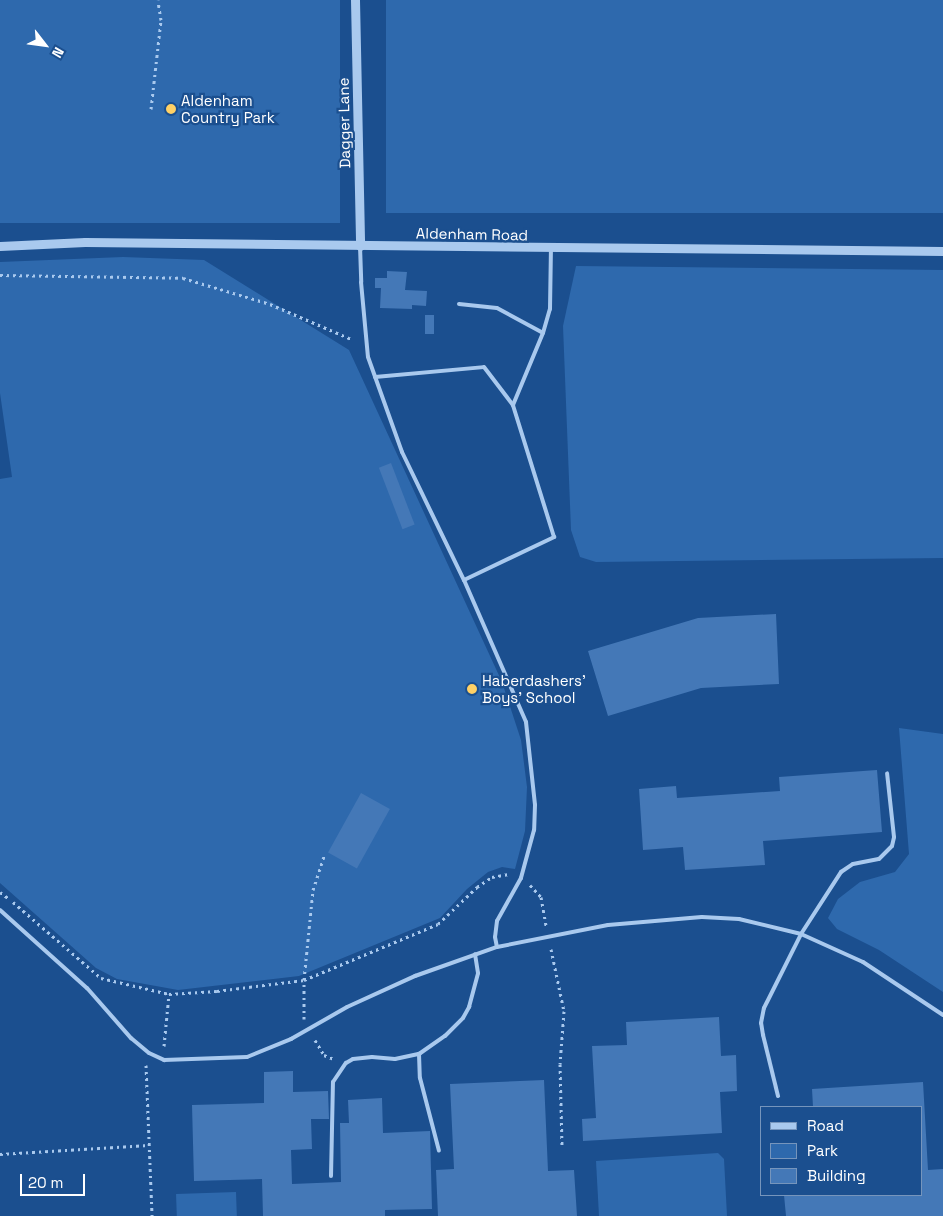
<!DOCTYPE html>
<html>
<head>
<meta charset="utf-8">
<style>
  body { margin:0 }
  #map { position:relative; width:943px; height:1216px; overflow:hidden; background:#1b4f8f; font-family:"Space Grotesk",sans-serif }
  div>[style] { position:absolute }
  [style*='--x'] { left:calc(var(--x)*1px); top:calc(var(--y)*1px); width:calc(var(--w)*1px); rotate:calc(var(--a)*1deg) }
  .green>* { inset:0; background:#2e69ad; transform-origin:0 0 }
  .building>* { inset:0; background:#4478b7; transform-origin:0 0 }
  .path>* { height:3px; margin-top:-1.5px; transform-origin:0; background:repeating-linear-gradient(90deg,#a9c9ee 0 2.5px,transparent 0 6.5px) }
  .service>* { height:4px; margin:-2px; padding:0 2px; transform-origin:2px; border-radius:2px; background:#a9c9ee }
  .tertiary>* { height:9px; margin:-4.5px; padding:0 4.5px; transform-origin:4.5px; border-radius:4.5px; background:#a9c9ee }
  .dots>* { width:14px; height:14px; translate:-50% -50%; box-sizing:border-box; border:2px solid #1b4f8f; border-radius:50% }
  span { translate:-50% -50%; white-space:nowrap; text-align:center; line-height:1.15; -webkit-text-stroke:4.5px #1b4f8f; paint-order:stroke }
  .poi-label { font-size:15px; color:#fff }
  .left { translate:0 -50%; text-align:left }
  .street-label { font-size:15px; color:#fff }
  .legend { position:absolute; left:760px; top:1106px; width:162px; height:90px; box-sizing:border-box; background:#1b4f8f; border:1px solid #7695bc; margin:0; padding:6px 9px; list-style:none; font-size:15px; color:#fff }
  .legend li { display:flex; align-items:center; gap:10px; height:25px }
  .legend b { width:25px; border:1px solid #7695bc }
  .north { position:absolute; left:20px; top:20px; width:50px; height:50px; -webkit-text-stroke:4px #1b4f8f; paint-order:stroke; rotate:120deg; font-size:14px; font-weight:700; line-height:20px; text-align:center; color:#fff }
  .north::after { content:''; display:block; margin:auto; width:18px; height:22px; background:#fff; clip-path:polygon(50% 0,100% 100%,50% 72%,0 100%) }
  .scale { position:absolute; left:20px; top:1174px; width:65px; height:22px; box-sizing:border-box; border:2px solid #fff; border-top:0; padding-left:6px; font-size:15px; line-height:18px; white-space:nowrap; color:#fff; -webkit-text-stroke:4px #1b4f8f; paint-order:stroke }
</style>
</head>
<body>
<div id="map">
  <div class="green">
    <i style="left:0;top:0;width:340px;height:223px"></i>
    <i style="left:386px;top:0;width:557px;height:213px"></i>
    <i style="clip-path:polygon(123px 257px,204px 260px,349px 350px,502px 682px,521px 740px,527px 787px,525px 831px,515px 869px,502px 867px,488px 872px,467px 889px,440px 918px,299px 976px,178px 990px,117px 979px,96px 968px,0 883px,0 479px,12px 477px,0 393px,0 262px)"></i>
    <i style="clip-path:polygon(576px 266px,943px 270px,943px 558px,596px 562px,580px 557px,571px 530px,563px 326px)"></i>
    <i style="clip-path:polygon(899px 728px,943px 734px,943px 992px,879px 950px,837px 929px,828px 918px,838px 899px,860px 882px,895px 872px,909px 854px)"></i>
    <i style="clip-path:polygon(718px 1153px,724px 1159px,727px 1216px,599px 1216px,596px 1161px)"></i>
    <i style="left:236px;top:1192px;width:24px;height:60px;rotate:88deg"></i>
  </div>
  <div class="building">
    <i style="clip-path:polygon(387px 271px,407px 272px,405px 290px,427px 291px,426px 306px,412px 305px,412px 309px,380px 308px,381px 288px,375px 288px,375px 278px,387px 278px)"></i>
    <i style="left:425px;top:315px;width:9px;height:19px"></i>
    <i style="left:391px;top:463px;width:66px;height:13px;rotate:69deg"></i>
    <i style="clip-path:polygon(776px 614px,779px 684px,701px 688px,608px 716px,588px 651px,698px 618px)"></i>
    <i style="clip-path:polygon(877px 770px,882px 832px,763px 841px,765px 865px,685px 870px,683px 847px,643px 850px,639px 789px,676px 786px,677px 798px,780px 791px,779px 777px)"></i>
    <i style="left:361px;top:793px;width:33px;height:68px;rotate:29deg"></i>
    <i style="clip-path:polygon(719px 1017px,721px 1056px,736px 1055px,737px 1091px,720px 1092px,722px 1133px,583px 1141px,582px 1119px,596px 1118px,592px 1046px,627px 1045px,626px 1022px)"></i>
    <i style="clip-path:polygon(293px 1071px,293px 1092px,328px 1091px,329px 1119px,311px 1119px,312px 1149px,291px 1150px,292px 1184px,341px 1182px,340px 1123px,349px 1123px,348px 1100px,382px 1098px,383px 1133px,430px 1131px,432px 1209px,385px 1210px,385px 1216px,263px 1216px,262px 1179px,194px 1181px,192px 1105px,264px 1103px,264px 1072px)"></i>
    <i style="clip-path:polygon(544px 1080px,548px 1171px,574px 1170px,577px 1216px,438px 1216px,436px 1170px,454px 1169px,450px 1084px)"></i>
    <i style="clip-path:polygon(923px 1082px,928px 1170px,943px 1169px,943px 1216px,786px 1216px,784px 1195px,922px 1195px,922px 1107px,813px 1107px,812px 1089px)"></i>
  </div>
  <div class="path">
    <i style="--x:151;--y:109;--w:90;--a:-83.6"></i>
    <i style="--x:161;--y:20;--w:20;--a:-99"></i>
    <i style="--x:0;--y:275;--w:183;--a:0.9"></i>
    <i style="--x:183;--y:278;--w:91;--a:16.6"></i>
    <i style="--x:270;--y:304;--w:90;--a:23.4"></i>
    <i style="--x:530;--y:885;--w:16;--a:47"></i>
    <i style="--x:541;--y:897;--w:29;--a:80"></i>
    <i style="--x:0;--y:892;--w:10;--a:37"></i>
    <i style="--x:13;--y:902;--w:116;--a:40.8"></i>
    <i style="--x:101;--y:978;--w:70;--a:13.2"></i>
    <i style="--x:169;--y:994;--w:48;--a:-3.6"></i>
    <i style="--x:217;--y:991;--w:88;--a:-7.2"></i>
    <i style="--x:304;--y:980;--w:145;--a:-22.7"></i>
    <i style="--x:438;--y:924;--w:54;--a:-43.5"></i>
    <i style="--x:477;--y:887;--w:18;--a:-34"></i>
    <i style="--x:492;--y:877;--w:17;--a:-10"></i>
    <i style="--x:551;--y:949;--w:63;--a:78.2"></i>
    <i style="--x:564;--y:1011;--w:53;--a:94.3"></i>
    <i style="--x:560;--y:1064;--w:83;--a:88.6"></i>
    <i style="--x:304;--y:1019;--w:39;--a:-90"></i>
    <i style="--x:304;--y:980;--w:90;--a:-84.3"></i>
    <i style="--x:313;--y:890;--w:38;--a:-72"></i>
    <i style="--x:315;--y:1040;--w:17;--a:59"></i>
    <i style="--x:324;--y:1055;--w:11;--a:22"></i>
    <i style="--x:164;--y:1046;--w:52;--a:-84.5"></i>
    <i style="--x:146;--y:1065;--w:151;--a:87.7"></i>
    <i style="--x:0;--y:1154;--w:149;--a:-3.5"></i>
  </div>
  <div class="service">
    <i style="--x:360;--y:246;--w:36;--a:88"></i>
    <i style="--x:361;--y:282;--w:75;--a:84.7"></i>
    <i style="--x:368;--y:357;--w:101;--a:70.3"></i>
    <i style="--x:402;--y:452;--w:142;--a:64.2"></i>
    <i style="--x:464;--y:580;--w:155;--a:66.4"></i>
    <i style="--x:526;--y:722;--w:83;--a:83.8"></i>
    <i style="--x:535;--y:805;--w:25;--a:92"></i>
    <i style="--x:534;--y:830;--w:50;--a:105.2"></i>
    <i style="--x:521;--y:878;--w:49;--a:119.2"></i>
    <i style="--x:497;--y:921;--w:16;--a:97"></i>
    <i style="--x:495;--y:937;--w:10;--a:79"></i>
    <i style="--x:459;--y:304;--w:38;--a:6"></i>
    <i style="--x:497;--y:308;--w:52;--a:28.5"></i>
    <i style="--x:375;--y:377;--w:109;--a:-5.2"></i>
    <i style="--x:484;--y:367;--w:48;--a:52.7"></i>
    <i style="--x:464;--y:580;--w:100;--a:-25.5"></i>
    <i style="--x:554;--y:537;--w:138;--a:-107.3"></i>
    <i style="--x:513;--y:405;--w:78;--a:-67.4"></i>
    <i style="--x:543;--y:333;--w:25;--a:-74"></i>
    <i style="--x:550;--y:309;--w:61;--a:-89.1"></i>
    <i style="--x:0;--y:910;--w:117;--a:41.9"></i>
    <i style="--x:87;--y:988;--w:67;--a:48.7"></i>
    <i style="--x:131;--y:1038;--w:23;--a:40"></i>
    <i style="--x:149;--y:1053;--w:17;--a:25"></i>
    <i style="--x:164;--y:1060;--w:83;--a:-2.1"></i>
    <i style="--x:247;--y:1057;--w:48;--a:-22.2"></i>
    <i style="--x:291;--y:1039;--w:64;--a:-29.7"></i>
    <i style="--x:347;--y:1007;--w:75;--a:-24.5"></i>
    <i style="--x:415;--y:976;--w:87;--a:-19.5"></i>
    <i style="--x:497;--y:947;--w:113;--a:-11.2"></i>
    <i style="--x:608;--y:925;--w:94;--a:-4.9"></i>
    <i style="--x:702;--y:917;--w:37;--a:3"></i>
    <i style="--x:739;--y:919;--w:64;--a:13.6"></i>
    <i style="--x:801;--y:934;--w:68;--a:24.3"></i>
    <i style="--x:863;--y:962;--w:96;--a:33.5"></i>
    <i style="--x:419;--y:1054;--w:24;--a:88"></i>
    <i style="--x:420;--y:1078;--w:75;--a:75.4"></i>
    <i style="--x:778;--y:1096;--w:63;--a:-103.8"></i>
    <i style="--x:763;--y:1035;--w:12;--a:-99"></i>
    <i style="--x:761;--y:1023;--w:15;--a:-79"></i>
    <i style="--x:764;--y:1008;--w:83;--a:-63.4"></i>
    <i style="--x:801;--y:934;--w:74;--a:-57.2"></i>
    <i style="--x:841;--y:872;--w:14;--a:-34"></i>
    <i style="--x:853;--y:864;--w:26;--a:-11"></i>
    <i style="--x:879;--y:859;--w:18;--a:-45"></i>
    <i style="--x:892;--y:846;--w:9;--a:-77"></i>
    <i style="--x:894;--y:837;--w:64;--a:-96.2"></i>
    <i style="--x:331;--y:1176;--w:94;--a:-88.8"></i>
    <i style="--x:333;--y:1082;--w:23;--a:-56"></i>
    <i style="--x:346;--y:1063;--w:8;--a:-30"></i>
    <i style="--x:353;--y:1059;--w:19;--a:-6"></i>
    <i style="--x:372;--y:1057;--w:23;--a:5"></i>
    <i style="--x:395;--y:1059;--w:25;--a:-12"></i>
    <i style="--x:419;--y:1054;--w:32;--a:-35"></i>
    <i style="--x:445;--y:1036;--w:25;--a:-45"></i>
    <i style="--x:463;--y:1018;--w:13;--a:-61"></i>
    <i style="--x:469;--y:1007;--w:35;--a:-75"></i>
    <i style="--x:478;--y:973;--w:19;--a:-99"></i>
  </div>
  <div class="tertiary">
    <i style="--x:355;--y:0;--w:246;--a:88.8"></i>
    <i style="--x:0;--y:246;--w:85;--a:-2.7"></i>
    <i style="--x:85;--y:242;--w:858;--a:0.6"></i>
  </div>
  <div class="dots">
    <i style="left:171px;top:109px;background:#ffd166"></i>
    <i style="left:472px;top:689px;background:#ffd166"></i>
  </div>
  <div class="poi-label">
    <span class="left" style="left:181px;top:109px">Aldenham<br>Country Park</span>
    <span class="left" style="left:482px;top:689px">Haberdashers'<br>Boys' School</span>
  </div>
  <div class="street-label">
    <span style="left:344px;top:123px;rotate:-91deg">Dagger Lane</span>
    <span style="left:472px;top:234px;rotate:1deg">Aldenham Road</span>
  </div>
  <ul class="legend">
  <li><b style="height:6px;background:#a9c9ee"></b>Road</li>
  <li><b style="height:14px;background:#2e69ad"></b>Park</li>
  <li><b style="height:14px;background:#4478b7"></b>Building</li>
  </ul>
  <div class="north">N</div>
  <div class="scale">20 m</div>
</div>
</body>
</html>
